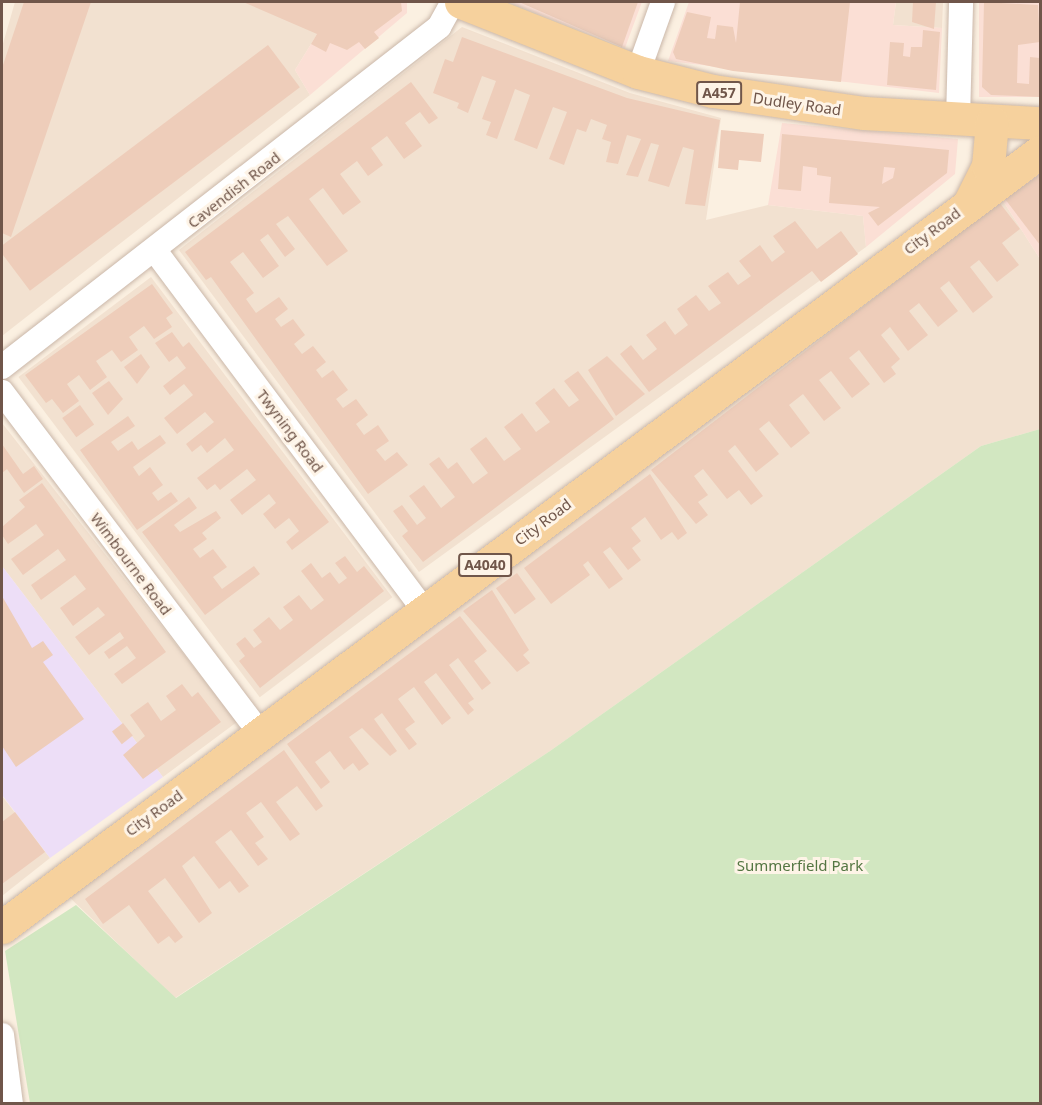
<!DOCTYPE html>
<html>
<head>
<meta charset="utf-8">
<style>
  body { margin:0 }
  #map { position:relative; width:1042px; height:1105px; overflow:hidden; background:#fbf0e1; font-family:"Noto Sans",sans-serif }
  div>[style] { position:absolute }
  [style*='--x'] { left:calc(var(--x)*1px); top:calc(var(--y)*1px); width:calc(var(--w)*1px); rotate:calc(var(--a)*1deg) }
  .residential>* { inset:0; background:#f2e1d0; transform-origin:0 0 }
  .commercial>* { inset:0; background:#fbdfd5; transform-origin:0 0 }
  .education>* { inset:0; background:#eddef7 }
  .green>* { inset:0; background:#d2e7c1 }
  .building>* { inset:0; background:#eecdba; transform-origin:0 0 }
  .roads { filter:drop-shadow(0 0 2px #cab7a9) drop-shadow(0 0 2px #cab7a9) }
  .street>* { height:24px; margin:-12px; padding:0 12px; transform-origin:12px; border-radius:12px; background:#fff }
  .primary>* { height:33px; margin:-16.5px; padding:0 16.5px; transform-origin:16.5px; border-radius:16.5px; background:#f6d19d }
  span { translate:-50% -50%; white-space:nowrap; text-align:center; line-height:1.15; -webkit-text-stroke:6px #fef4e7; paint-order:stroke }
  .shield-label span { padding:2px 4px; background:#fef4e7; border:2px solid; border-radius:4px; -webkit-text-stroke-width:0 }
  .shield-label { font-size:14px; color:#70564a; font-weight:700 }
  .street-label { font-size:15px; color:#70564a }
  .park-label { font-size:15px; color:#547642 }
  .frame { position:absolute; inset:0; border:3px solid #70564a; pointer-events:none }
</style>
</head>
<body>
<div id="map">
  <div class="residential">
    <i style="clip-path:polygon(15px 2px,337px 2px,295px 70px,310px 95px,2px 336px,2px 47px)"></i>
    <i style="clip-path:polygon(896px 2px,943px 2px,942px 28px,893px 25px)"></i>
    <i style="clip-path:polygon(462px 27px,630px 93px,721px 118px,706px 220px,768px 205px,863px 216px,866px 247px,419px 572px,179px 250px)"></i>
    <i style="clip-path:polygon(998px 193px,1040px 259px,1040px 429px,981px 446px,550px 751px,175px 998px,66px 894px)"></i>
    <i style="left:151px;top:277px;width:401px;height:166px;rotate:53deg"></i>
    <i style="clip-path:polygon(2px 423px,237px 722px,163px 777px,2px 566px)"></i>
    <i style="clip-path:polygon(2px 796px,50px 858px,2px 896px)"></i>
  </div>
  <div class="commercial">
    <i style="clip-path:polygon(337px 2px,407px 2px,407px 13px,310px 95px,295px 70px)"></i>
    <i style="clip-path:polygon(508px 2px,642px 2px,625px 48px)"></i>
    <i style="clip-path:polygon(689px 2px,896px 2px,893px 25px,942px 28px,939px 93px,668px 61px)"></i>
    <i style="left:979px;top:2px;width:61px;height:95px"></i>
    <i style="clip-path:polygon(782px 123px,958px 139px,955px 174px,866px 247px,863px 216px,768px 205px)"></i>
    <i style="clip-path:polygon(1040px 162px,1040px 259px,998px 193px)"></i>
  </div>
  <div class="education">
    <i style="clip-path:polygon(2px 566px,163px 777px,50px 858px,2px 795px)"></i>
  </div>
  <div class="green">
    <i style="clip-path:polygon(1040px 429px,1040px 1103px,30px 1103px,5px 951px,76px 905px,176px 998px,550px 751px,981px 446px)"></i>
  </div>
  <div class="building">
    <i style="clip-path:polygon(24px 2px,91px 2px,11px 237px,2px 233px,2px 68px)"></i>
    <i style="clip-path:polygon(243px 2px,401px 2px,402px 11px,374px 32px,379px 38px,365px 49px,359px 42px,347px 50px,330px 43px,326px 52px,311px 44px,317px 34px)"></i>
    <i style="clip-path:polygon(519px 2px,638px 2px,622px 47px)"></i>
    <i style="clip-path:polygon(740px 2px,850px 2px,841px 82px,733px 71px,676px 59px,673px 52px,687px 12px,711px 17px,707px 38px,715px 39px,717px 25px,733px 27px,736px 43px)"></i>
    <i style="clip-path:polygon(913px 2px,936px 2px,934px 29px,912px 22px)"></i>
    <i style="clip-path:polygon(984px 2px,1038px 5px,1040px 42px,1018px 45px,1017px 83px,1029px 84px,1030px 57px,1040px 58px,1040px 97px,991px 95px,982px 87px)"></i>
    <i style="clip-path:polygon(923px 30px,940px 32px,936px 90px,887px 85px,890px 42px,904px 43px,903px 56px,910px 57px,911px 47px,922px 47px)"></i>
    <i style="clip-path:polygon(462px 37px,627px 98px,720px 120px,705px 206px,685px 204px,694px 150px,683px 147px,669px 187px,648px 181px,659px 145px,651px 143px,638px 177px,626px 175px,641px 139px,627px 135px,618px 164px,606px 162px,611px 142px,602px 139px,607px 125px,591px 119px,586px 132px,577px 129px,564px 165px,549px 159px,567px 112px,553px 107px,537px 149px,514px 140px,530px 95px,515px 89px,497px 139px,486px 135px,491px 122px,482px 119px,496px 81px,482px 76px,468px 113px,457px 108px,459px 103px,433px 93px,445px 59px,453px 62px)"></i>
    <i style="left:268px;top:45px;width:53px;height:338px;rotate:53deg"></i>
    <i style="clip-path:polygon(411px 82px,438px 118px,429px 124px,420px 112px,405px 123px,422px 146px,404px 159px,387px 136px,371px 148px,383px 165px,368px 176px,357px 161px,340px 174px,361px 202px,343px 215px,323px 188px,309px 199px,348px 251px,327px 266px,288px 216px,276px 224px,295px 249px,285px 257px,268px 234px,260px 240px,279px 266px,263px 278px,243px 252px,230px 262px,254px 293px,246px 299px,256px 313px,279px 297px,288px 309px,275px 319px,281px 327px,293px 319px,305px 335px,294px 344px,302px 354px,313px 346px,326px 362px,316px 370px,322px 378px,333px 370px,348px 390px,336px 399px,343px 408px,356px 399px,368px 415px,356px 424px,364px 435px,378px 425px,389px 441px,376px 450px,385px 461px,397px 452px,408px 465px,368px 494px,211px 277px,206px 280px,185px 252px)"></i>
    <i style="clip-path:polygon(721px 130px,764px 134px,761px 162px,739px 160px,738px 170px,718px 168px)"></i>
    <i style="clip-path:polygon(evenodd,782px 134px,949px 150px,947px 173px,878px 226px,868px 213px,880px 207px,829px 203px,831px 177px,817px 175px,817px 168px,803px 166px,801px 191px,778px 189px,782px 134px,884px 167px,895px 168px,893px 178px,882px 184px,884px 167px)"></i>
    <i style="clip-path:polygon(1040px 174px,1040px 245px,1005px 199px)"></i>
    <i style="clip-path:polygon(999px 202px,1020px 229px,1002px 243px,1019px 265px,997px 282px,979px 260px,970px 267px,993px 297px,973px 313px,949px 281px,940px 288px,958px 311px,938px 327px,919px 303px,909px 311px,928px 335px,908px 351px,890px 327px,881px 335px,900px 359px,891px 367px,896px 374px,884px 383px,859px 350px,849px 358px,870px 384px,852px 398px,831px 371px,819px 380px,841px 408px,824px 421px,803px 394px,789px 405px,810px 433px,791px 448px,769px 421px,759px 429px,779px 454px,756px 472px,735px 445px,728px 451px,763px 496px,751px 505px,739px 490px,727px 499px,703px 469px,694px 476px,708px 495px,698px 502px,708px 515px,696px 524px,651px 470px)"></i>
    <i style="clip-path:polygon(795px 221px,817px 249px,841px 231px,858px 254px,821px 282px,812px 271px,649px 392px,620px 354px,631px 345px,643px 360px,657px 349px,646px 335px,665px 321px,675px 335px,688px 325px,677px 309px,696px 295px,709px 311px,721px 303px,708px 286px,728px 272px,738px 285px,751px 276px,739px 261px,760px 245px,772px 262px,785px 252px,773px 236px)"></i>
    <i style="clip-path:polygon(152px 284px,173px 313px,166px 318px,172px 327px,154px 339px,144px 326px,129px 337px,138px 350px,121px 362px,112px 350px,96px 361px,107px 377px,90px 390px,79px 375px,67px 384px,79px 401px,63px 413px,52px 399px,46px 403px,25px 375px)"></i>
    <i style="clip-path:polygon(172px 332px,183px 347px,189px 342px,329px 522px,292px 550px,286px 542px,299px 531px,289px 518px,275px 529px,263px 514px,276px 503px,269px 494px,242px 515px,230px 500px,256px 480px,247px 469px,220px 490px,215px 484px,207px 490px,197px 478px,234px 450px,225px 438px,207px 453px,201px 445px,192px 452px,186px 444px,214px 422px,205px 412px,177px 434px,164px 418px,193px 395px,184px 384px,170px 395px,163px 386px,186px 368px,177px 356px,169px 362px,155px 343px)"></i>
    <i style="clip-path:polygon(141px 354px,150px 367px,137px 384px,124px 367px)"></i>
    <i style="clip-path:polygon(607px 356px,645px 394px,616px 416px,588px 370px)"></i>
    <i style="clip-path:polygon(578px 371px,614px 419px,423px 562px,402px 536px,408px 531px,393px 511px,402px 505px,417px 525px,426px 518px,409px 496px,424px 485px,441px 508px,455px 497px,429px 464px,439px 457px,448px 469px,457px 462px,473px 484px,488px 473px,470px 449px,486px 437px,504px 461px,521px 449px,504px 427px,522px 413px,536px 432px,550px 422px,535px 403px,554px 388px,569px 407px,579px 400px,564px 381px)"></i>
    <i style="clip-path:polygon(109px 381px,123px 399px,108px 415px,92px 393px)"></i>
    <i style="left:80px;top:405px;width:24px;height:22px;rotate:54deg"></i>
    <i style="clip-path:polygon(128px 416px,135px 426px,111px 442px,118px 451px,132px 441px,138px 450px,160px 435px,166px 443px,133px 467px,139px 476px,150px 467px,163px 485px,152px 493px,158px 501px,171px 492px,178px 501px,137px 530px,80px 450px)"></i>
    <i style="clip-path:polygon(2px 444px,23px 474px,34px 466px,43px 479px,24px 493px,7px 469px,2px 473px)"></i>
    <i style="clip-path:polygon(650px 474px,687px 533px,678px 540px,672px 532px,661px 540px,645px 517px,631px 528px,641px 541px,632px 548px,641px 560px,628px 570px,610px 547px,603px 552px,623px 579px,609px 589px,588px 561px,583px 565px,590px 575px,551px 604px,524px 568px)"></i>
    <i style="clip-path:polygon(42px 483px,166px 652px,122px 684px,114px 674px,136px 658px,127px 646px,109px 659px,104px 652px,124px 638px,120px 632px,89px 655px,75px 637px,105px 615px,98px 607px,73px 626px,60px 608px,86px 589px,75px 575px,41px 600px,31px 585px,66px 560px,58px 549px,23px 575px,11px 559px,44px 535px,36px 524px,8px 544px,2px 535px,2px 527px,25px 507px,19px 500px)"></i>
    <i style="clip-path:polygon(189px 497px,197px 508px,174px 525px,180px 532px,216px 511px,221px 518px,202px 533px,207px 539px,193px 549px,200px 558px,213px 549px,227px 567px,213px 577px,222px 589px,254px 566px,260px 574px,205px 615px,142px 532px)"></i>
    <i style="clip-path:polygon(345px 556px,357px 572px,364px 566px,384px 591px,260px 688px,239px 661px,245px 656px,236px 644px,245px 637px,254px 648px,262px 642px,253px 630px,269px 617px,280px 630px,293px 620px,283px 607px,299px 595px,311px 610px,324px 600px,301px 571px,311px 563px,322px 578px,330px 572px,339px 584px,347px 578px,335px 563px)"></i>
    <i style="left:517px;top:573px;width:32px;height:26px;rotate:54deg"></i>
    <i style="clip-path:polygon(492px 590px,529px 650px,523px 655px,530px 663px,517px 672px,463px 611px)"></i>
    <i style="clip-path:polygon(2px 596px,32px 648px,43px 641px,53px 655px,43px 662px,84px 719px,16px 767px,2px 746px)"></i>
    <i style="clip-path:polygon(460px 616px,487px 651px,474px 661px,491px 683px,482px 690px,458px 658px,449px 665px,474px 699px,468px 703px,474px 710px,468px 715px,436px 673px,424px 682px,451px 718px,442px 725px,414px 687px,398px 699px,415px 722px,405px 729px,417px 744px,409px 750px,382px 713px,374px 719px,397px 751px,390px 756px,362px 728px,349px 737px,369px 764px,359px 771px,353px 763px,344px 770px,330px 751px,315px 762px,330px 782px,321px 789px,287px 744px)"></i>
    <i style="clip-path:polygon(182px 684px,192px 697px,198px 692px,221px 722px,143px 779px,123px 755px,145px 736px,130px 715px,148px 702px,161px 721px,176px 710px,166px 696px)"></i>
    <i style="left:123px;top:723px;width:16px;height:14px;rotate:52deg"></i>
    <i style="clip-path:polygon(284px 750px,323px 806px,316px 811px,297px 786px,276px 802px,300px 834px,290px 841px,261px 802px,246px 813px,264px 837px,255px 843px,268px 859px,258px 866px,231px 830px,215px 842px,249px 886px,239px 893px,230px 881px,219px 889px,194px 856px,182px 866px,212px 913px,199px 923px,165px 878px,148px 891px,183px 937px,175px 943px,169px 936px,158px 944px,129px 905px,103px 924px,85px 899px)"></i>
    <i style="clip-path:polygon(15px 812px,45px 852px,2px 884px,2px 822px)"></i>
  </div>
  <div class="roads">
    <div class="street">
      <i style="--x:638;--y:72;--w:74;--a:-70.3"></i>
      <i style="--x:958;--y:120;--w:118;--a:-88.5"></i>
      <i style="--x:156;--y:252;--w:447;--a:53.2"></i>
      <i style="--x:2;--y:367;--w:554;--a:-37.88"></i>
      <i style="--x:439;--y:27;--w:29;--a:-61"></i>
      <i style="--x:2;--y:392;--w:430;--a:52.9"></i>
      <i style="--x:2;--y:1035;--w:70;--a:82.6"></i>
    </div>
    <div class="primary">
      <i style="--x:461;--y:2;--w:190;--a:21.6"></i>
      <i style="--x:638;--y:72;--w:77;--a:14.2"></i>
      <i style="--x:713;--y:91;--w:153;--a:8.3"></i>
      <i style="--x:864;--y:113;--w:176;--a:3.3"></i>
      <i style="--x:970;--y:202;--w:40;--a:-63.4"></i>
      <i style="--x:988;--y:166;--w:44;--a:-84.8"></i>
      <i style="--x:2;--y:927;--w:1295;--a:-36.75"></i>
    </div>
  </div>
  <div class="shield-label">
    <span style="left:719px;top:93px">A457</span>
    <span style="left:485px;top:565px">A4040</span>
  </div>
  <div class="street-label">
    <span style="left:797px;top:104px;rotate:8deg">Dudley Road</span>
    <span style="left:234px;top:190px;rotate:-38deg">Cavendish Road</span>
    <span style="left:932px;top:231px;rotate:-37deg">City Road</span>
    <span style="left:290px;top:431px;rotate:53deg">Twyning Road</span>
    <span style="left:543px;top:522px;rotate:-37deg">City Road</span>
    <span style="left:131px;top:564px;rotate:53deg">Wimbourne Road</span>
    <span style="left:154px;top:813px;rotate:-36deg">City Road</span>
  </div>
  <div class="park-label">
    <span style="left:800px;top:866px">Summerfield Park</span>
  </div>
  <div class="frame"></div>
</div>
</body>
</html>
